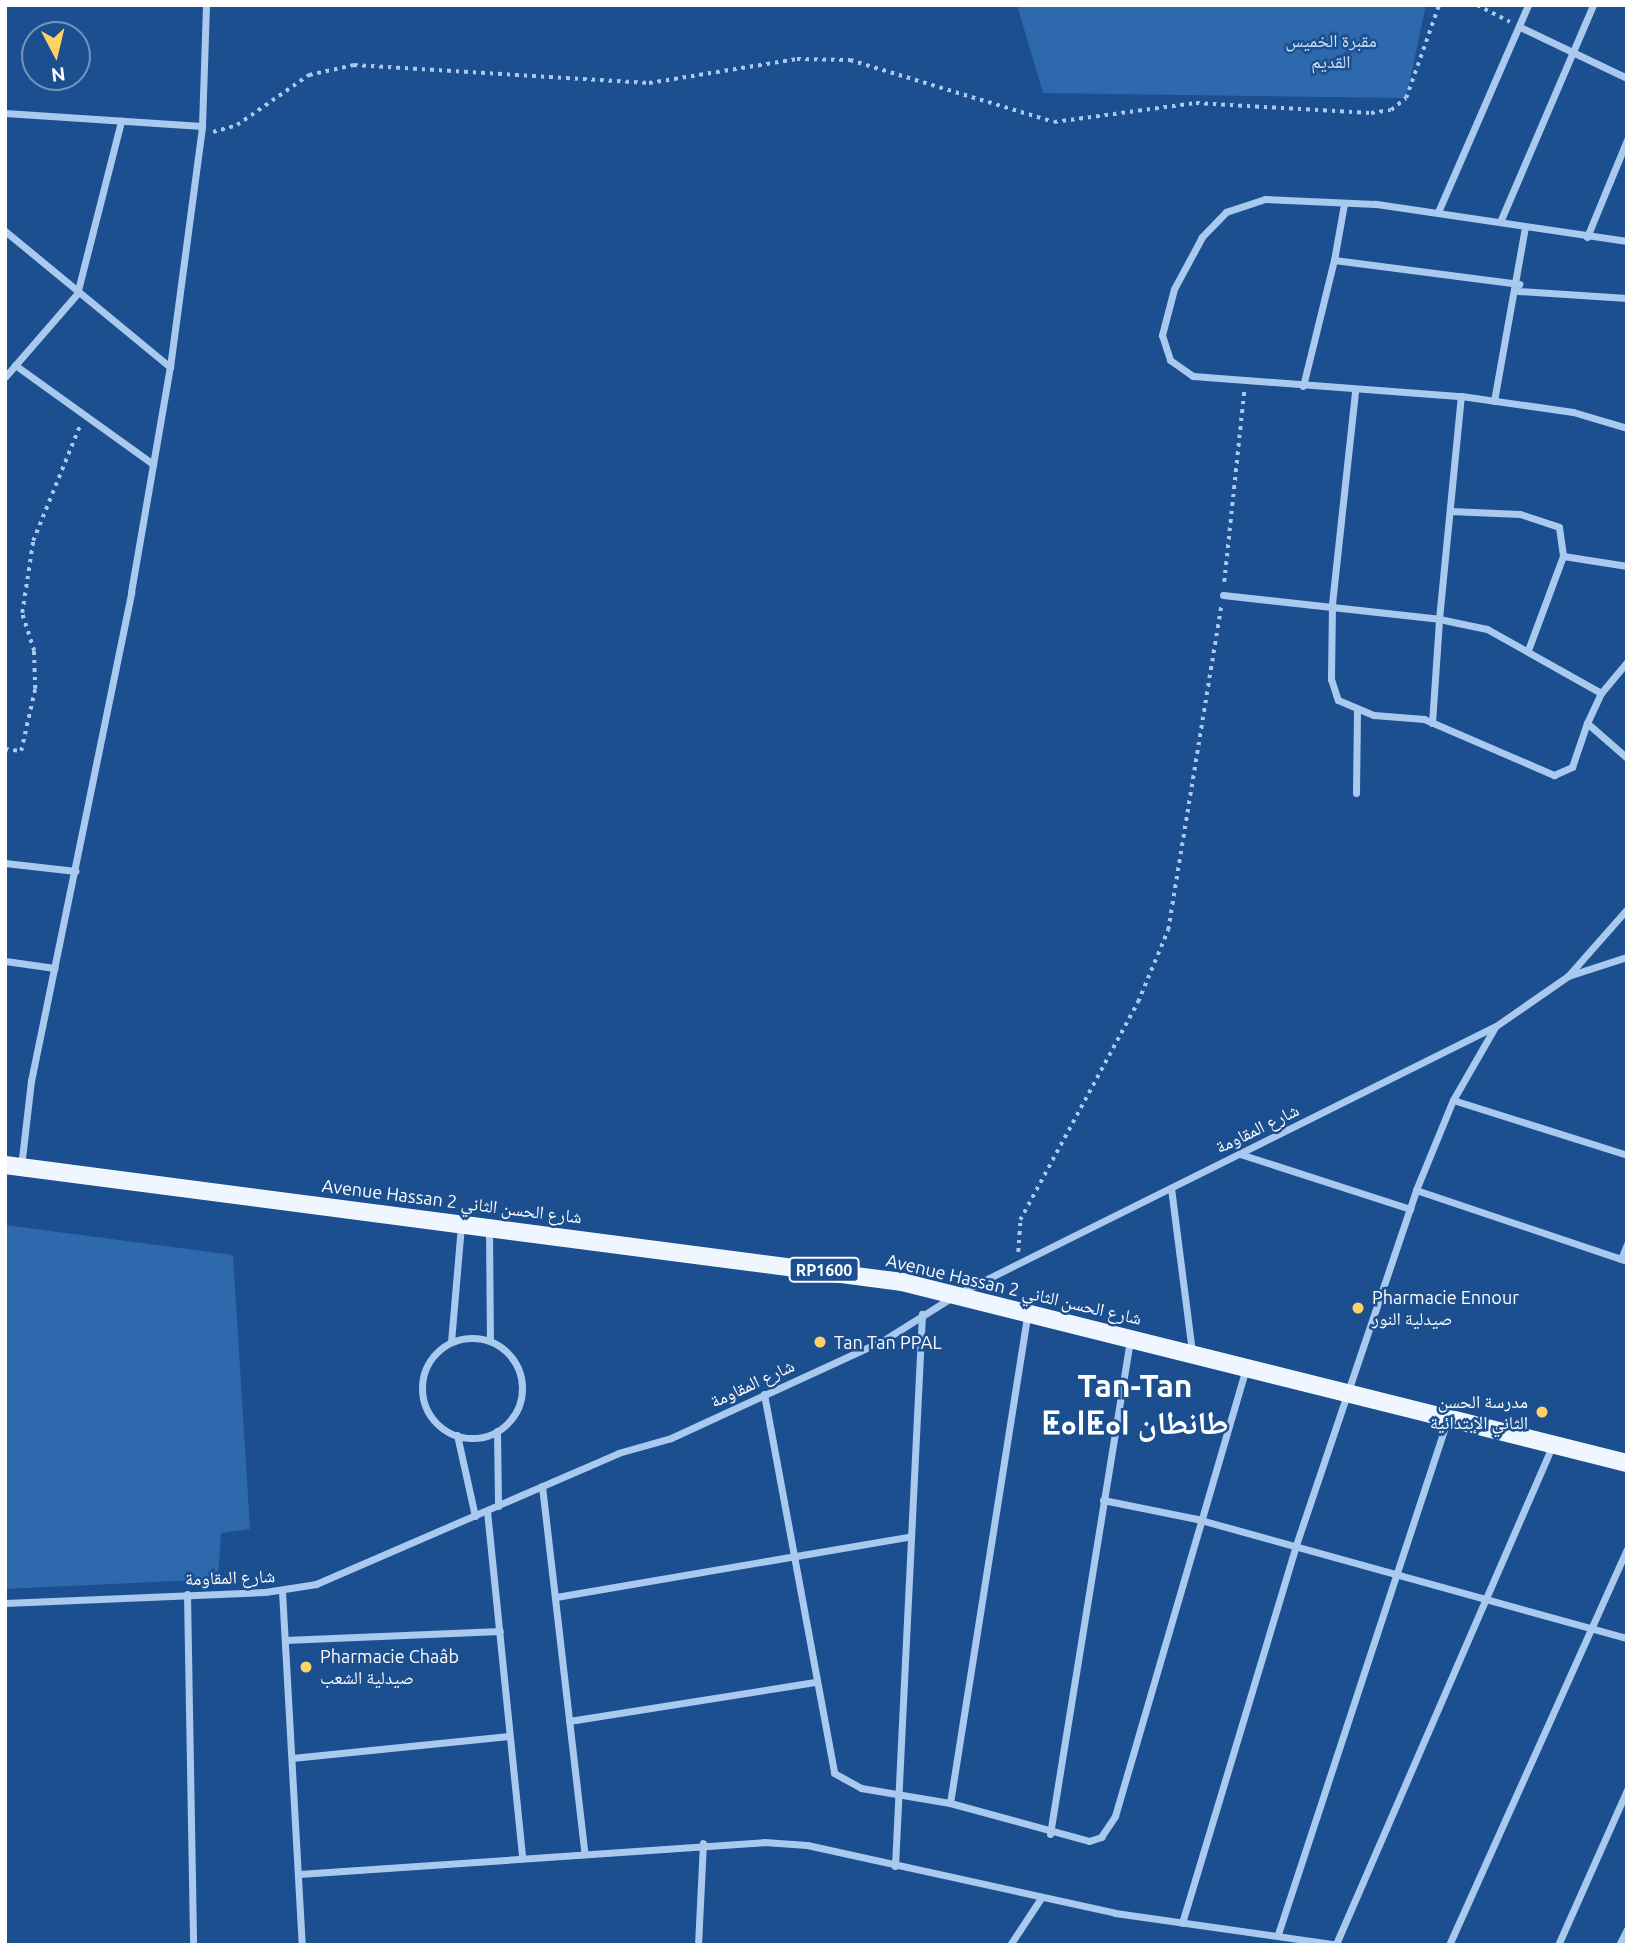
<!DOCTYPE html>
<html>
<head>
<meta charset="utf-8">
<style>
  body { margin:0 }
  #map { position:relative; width:1632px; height:1950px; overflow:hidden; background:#1b4f8f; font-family:Ubuntu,"Noto Naskh Arabic","Noto Sans Tifinagh",sans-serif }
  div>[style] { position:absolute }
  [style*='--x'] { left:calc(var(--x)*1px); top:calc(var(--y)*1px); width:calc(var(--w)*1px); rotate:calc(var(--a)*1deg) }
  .green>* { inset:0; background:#2e69ad }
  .path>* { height:3.5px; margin-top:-1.75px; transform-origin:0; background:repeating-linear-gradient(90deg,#a9c9ee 0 3.5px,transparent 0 8.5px) }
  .minor>* { height:7px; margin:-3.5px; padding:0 3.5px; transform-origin:3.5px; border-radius:3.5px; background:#a9c9ee }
  .minor>.ring { margin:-3.5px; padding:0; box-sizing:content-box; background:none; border:7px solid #a9c9ee; border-radius:50% }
  .primary>* { height:18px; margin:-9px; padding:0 9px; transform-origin:9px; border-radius:9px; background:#f0f6ff }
  .dots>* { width:19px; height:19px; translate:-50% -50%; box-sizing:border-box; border:4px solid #1b4f8f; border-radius:50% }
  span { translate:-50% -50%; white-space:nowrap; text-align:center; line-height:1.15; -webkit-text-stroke:5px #1b4f8f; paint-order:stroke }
  .shield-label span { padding:2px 5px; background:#1b4f8f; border:2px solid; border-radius:5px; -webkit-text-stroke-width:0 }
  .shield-label { font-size:16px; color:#fff; font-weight:700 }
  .park-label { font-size:18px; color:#cfe3fa }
  .street-label { font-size:18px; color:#fff }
  .poi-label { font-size:18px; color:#fff }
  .left { translate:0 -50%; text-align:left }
  .right { translate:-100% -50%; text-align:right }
  .town-label { font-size:32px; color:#fff; font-weight:700 }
  .frame { position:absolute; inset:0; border:7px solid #fff; pointer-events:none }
  .north { position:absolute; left:21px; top:21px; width:70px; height:70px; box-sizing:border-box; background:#1b4f8f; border:2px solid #7695bc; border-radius:50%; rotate:173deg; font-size:19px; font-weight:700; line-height:28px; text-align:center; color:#fff }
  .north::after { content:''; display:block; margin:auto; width:24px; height:32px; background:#ffd166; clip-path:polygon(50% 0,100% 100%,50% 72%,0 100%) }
</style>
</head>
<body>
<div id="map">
  <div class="green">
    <i style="clip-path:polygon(1017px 5px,1426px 5px,1406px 98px,1043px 93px)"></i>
    <i style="clip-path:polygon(5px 1225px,233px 1255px,250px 1529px,221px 1533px,218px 1579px,5px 1589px)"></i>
  </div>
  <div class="path">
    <i style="--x:1477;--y:5;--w:37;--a:27"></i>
    <i style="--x:213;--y:132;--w:25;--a:-16"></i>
    <i style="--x:237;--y:125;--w:88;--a:-34.8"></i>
    <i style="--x:309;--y:75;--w:46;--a:-12.5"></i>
    <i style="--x:354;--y:65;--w:296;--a:3.5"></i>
    <i style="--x:649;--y:83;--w:150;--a:-9.2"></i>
    <i style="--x:797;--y:59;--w:53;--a:1.1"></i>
    <i style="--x:850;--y:60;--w:213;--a:16.9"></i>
    <i style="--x:1054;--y:122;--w:143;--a:-7.6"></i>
    <i style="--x:1196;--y:103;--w:175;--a:3.3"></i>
    <i style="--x:1371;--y:113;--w:20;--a:-9"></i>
    <i style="--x:1391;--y:110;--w:19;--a:-39"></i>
    <i style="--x:1406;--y:98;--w:99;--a:-70.5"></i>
    <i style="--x:1224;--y:582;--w:192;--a:-84"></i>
    <i style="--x:5;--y:749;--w:16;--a:7"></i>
    <i style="--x:21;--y:751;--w:64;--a:-77.3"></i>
    <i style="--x:35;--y:689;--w:38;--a:-92"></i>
    <i style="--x:34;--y:651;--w:40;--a:-108"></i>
    <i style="--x:22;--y:613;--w:73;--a:-81.3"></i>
    <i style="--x:33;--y:541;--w:125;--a:-67.9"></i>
    <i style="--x:1018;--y:1252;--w:32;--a:-86"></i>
    <i style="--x:1020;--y:1220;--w:248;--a:-61.6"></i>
    <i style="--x:1138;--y:1002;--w:78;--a:-67.4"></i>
    <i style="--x:1168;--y:930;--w:327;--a:-80.7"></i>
  </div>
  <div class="minor">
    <i style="--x:1520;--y:27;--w:119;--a:25.5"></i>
    <i style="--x:5;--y:113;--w:197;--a:3.8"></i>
    <i style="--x:1344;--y:204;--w:57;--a:100.1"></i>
    <i style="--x:1334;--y:260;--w:187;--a:7.4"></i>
    <i style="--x:1438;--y:212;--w:226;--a:-66.5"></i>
    <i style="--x:1500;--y:222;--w:236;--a:-66.8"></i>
    <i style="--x:5;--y:231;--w:214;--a:39.5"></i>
    <i style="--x:1587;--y:237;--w:105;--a:-67.6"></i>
    <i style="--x:1627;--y:241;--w:255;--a:-171.6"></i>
    <i style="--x:1375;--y:204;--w:110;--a:-177.4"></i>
    <i style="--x:1265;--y:199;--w:41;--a:161.6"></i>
    <i style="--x:1226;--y:212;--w:35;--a:134"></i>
    <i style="--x:1202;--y:237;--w:59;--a:118.3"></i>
    <i style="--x:1174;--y:289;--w:48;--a:104.6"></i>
    <i style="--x:1162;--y:335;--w:26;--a:72"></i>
    <i style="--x:1170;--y:360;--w:28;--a:35"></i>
    <i style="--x:1193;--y:376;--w:269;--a:4.3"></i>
    <i style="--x:1461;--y:396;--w:113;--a:8.1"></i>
    <i style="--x:1573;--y:412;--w:56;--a:16.5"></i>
    <i style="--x:1518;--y:291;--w:109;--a:3.7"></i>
    <i style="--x:15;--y:365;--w:170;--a:35.7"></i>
    <i style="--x:5;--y:377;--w:110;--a:-49.1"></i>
    <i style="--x:77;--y:294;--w:179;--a:-75.7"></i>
    <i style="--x:1303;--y:386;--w:130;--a:-76.2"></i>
    <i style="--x:1355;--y:392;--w:214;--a:96.2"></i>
    <i style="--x:1332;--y:605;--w:74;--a:90.8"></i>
    <i style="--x:1331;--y:679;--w:22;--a:72"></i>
    <i style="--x:1338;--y:700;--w:39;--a:23"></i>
    <i style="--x:1374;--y:715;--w:50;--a:4.6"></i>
    <i style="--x:1424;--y:719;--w:142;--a:23.3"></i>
    <i style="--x:1554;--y:775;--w:20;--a:-24"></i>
    <i style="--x:1572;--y:767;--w:46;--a:-71.2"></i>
    <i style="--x:1494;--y:401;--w:177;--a:-79.9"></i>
    <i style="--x:1450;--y:511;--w:70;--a:2.5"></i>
    <i style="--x:1520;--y:514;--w:41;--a:18.4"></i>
    <i style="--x:1559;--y:527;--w:29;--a:82"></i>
    <i style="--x:1563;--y:556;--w:100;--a:110.4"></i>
    <i style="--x:1563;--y:556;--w:65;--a:8.9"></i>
    <i style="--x:1223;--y:595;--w:217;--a:6.3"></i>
    <i style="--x:1439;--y:619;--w:224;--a:-84.4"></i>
    <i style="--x:1627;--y:662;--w:40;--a:130"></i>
    <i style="--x:1601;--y:693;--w:33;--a:115"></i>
    <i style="--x:1587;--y:723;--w:53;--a:41.2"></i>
    <i style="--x:1432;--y:723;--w:104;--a:-86.1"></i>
    <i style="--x:1439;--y:619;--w:49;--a:11.8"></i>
    <i style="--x:1487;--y:629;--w:131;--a:29.3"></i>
    <i style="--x:1356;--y:793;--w:84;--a:-89.3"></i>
    <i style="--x:5;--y:863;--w:71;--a:6.4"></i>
    <i style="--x:5;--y:961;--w:50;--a:8"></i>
    <i style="--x:1568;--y:976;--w:62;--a:-17.9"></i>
    <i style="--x:1453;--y:1100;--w:182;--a:17.5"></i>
    <i style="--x:1240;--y:1154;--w:179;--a:17.9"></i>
    <i style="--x:21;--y:1167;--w:87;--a:-83.4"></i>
    <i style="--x:31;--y:1081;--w:499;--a:-78.4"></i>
    <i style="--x:131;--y:592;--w:228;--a:-80.2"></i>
    <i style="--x:170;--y:367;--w:243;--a:-82.4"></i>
    <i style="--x:202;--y:126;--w:121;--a:-88.1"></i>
    <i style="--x:1171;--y:1188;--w:165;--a:82.7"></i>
    <i style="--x:1416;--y:1190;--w:223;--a:18.6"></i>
    <i style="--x:489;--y:1230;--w:111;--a:89.5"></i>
    <i style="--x:1621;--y:1259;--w:16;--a:-68"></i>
    <i class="ring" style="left:422px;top:1338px;width:93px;height:93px"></i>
    <i style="--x:451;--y:1342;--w:117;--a:-85.1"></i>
    <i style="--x:764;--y:1394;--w:385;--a:79.5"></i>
    <i style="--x:834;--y:1773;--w:31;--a:29"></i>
    <i style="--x:861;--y:1788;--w:90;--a:9.6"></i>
    <i style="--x:950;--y:1803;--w:144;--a:15.3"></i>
    <i style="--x:1089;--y:1841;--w:13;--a:-18"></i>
    <i style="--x:1101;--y:1837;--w:25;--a:-56"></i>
    <i style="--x:1115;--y:1816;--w:468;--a:-73.7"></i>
    <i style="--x:497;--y:1431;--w:75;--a:89.2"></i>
    <i style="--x:457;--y:1435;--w:83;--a:77.5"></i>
    <i style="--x:542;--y:1486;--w:367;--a:83.4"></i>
    <i style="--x:1103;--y:1500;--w:96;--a:11.4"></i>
    <i style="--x:1197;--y:1519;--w:446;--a:15.5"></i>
    <i style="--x:487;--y:1511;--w:347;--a:84.2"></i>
    <i style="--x:282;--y:1591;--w:355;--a:86.8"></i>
    <i style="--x:187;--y:1594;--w:351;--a:89"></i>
    <i style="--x:556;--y:1597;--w:360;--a:-9.7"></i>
    <i style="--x:5;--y:1603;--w:260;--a:-2.4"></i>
    <i style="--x:265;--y:1592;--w:52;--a:-8.9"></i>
    <i style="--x:316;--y:1584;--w:329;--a:-23.4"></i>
    <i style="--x:618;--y:1453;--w:55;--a:-15.8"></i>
    <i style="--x:671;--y:1438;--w:234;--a:-24.7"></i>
    <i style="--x:884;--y:1340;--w:86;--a:-32.2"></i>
    <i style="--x:957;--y:1294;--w:602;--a:-26.44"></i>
    <i style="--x:1496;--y:1026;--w:88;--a:-34.8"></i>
    <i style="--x:1568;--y:976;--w:89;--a:-48.6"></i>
    <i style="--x:285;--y:1640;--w:215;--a:-2.4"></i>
    <i style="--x:569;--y:1721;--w:249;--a:-9"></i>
    <i style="--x:292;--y:1758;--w:218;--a:-5.8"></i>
    <i style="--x:950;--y:1803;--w:496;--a:-81"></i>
    <i style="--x:1050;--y:1834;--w:499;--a:-80.8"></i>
    <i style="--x:895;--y:1866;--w:553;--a:-87.2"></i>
    <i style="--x:299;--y:1874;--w:466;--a:-3.9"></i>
    <i style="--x:764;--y:1842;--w:43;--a:4"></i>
    <i style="--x:807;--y:1845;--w:315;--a:12.4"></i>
    <i style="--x:1115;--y:1913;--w:226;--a:8.1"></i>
    <i style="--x:1182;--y:1923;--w:395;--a:-73.2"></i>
    <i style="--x:1296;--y:1545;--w:375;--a:-71.3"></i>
    <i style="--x:1416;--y:1190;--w:97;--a:-67.7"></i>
    <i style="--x:1453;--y:1100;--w:84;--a:-60.1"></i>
    <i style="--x:1278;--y:1934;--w:543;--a:-71.77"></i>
    <i style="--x:1336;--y:1944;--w:545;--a:-66.54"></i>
    <i style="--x:698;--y:1945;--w:102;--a:-87.2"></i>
    <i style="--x:1010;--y:1945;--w:56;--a:-56.6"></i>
    <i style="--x:1449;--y:1945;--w:434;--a:-65.8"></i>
    <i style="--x:1558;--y:1945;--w:170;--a:-66"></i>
    <i style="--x:1619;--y:1945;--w:18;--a:-63"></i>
  </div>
  <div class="primary">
    <i style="--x:5;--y:1165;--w:905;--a:7.43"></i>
    <i style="--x:902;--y:1282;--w:747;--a:14.02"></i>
  </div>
  <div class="dots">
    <i style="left:1358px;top:1308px;background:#ffd166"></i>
    <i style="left:820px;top:1342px;background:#ffd166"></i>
    <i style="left:1542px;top:1412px;background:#ffd166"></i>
    <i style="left:306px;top:1667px;background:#ffd166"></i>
  </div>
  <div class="shield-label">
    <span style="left:824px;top:1270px">RP1600</span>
  </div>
  <div class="park-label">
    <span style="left:1331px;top:51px">مقبرة الخميس<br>القديم</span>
  </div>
  <div class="street-label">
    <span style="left:1257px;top:1128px;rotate:-26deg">شارع المقاومة</span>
    <span style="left:452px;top:1201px;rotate:7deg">Avenue Hassan 2 شارع الحسن الثاني</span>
    <span style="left:1014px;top:1289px;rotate:13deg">Avenue Hassan 2 شارع الحسن الثاني</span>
    <span style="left:752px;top:1383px;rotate:-25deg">شارع المقاومة</span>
    <span style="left:230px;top:1577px;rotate:-2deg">شارع المقاومة</span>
  </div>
  <div class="poi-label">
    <span class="left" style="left:1372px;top:1308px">Pharmacie Ennour<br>صيدلية النور</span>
    <span class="left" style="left:834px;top:1342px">Tan Tan PPAL</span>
    <span class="right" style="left:1528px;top:1412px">مدرسة الحسن<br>الثاني الإبتدائية</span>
    <span class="left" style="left:320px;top:1667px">Pharmacie Chaâb<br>صيدلية الشعب</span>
  </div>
  <div class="town-label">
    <span style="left:1135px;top:1404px">Tan-Tan<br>ⵟⴰⵏⵟⴰⵏ طانطان</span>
  </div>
  <div class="frame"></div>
  <div class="north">N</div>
</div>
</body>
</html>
